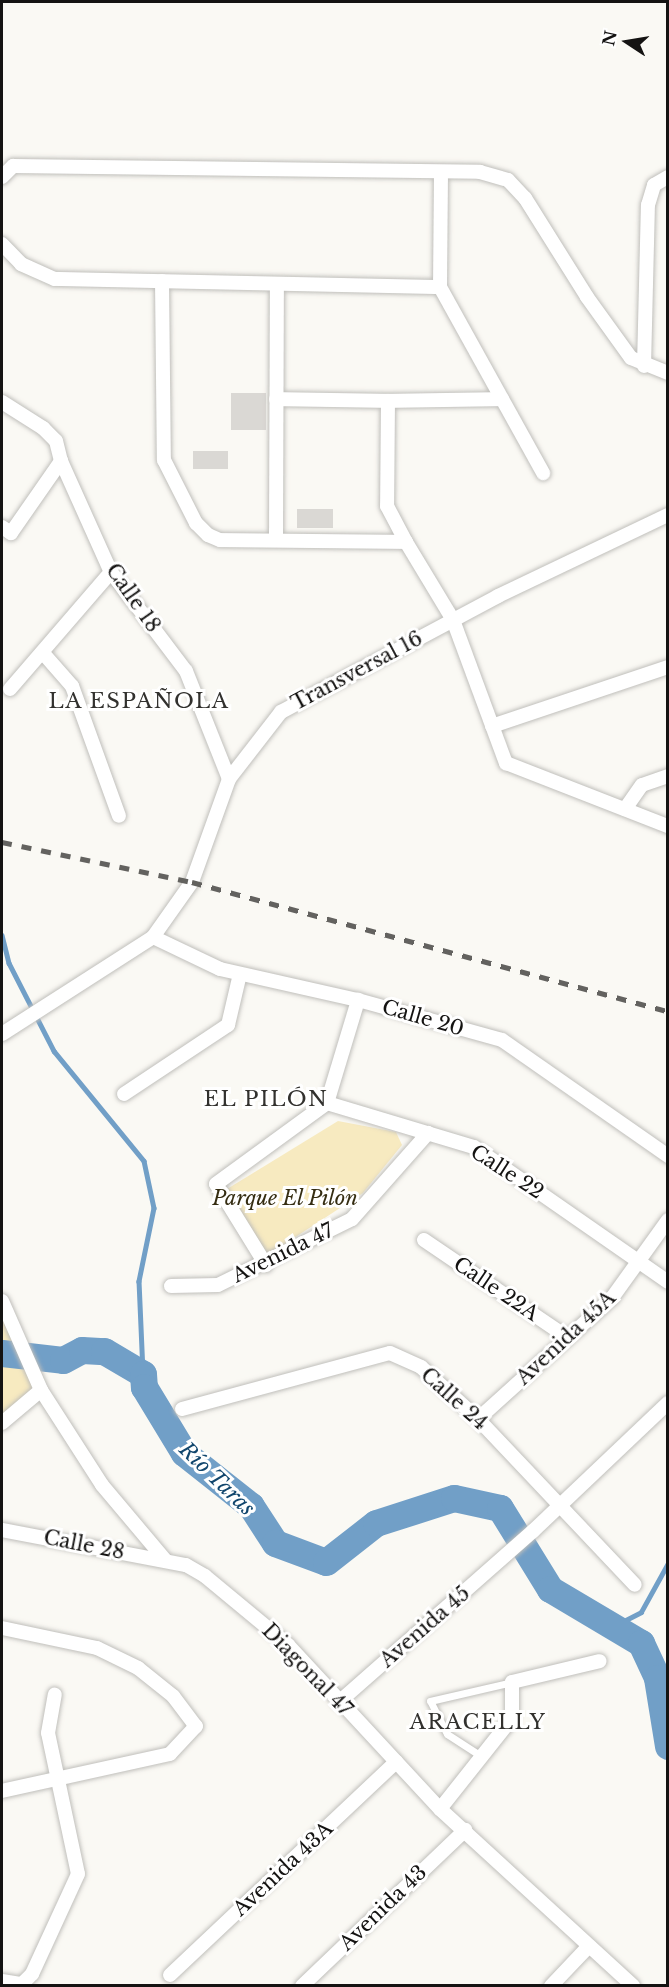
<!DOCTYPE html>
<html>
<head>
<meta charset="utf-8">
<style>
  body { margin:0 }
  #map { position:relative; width:669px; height:1987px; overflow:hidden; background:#faf9f4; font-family:"Libre Baskerville",serif }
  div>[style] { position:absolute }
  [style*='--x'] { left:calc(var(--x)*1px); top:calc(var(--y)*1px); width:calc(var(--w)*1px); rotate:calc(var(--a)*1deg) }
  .green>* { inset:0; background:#f7eac0 }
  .stream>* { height:4.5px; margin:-2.25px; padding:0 2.25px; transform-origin:2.25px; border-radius:2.25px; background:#719fc7 }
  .river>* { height:27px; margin:-13.5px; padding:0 13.5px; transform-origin:13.5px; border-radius:13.5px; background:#719fc7 }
  .building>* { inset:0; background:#dad8d4; transform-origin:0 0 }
  .roads { filter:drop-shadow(0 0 2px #c0bfbb) drop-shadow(0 0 2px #c0bfbb) }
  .service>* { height:7px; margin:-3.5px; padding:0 3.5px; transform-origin:3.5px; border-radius:3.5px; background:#fff }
  .minor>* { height:14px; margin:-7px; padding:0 7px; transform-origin:7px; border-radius:7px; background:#fff }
  .rail>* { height:4.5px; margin-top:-2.25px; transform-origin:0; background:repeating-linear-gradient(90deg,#63625f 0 10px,transparent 0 20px) }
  span { translate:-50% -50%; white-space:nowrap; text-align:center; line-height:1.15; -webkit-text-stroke:6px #fff; paint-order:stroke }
  .street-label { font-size:20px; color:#141312 }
  .park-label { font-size:20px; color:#352d12; font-style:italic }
  .neighbourhood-label { font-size:21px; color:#32312e; letter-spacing:1.5px }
  .water-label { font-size:21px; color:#11466d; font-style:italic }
  .frame { position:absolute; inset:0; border:3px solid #141312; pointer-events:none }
  .north { position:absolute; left:597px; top:12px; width:60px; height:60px; -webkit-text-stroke:4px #fff; paint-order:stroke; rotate:282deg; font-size:16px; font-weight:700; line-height:24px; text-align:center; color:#141312 }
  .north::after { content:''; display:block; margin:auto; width:21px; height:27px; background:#141312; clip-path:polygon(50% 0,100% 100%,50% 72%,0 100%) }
</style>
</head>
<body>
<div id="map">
  <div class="green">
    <i style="clip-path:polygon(338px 1121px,396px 1132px,402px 1145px,363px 1193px,268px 1255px,227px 1189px)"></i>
    <i style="clip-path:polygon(2px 1310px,41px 1390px,2px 1420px)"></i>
  </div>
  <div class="stream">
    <i style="--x:2;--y:935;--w:29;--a:76"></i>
    <i style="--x:9;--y:963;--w:99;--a:62.9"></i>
    <i style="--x:54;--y:1051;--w:142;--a:50.7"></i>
    <i style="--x:144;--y:1161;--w:48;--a:78"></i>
    <i style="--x:154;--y:1208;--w:75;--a:101.6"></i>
    <i style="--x:139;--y:1281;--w:93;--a:87.5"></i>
    <i style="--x:616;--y:1625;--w:28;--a:-27"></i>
    <i style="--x:641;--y:1612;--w:56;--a:-61.1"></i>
  </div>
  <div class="river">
    <i style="--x:2;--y:1353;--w:61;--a:6.5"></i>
    <i style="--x:63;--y:1360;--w:21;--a:-28"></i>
    <i style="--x:82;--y:1350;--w:22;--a:3"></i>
    <i style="--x:104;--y:1351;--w:45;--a:30.5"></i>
    <i style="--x:143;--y:1374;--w:13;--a:86"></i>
    <i style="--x:144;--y:1387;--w:77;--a:58.8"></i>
    <i style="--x:184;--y:1453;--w:85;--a:38.3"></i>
    <i style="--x:251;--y:1506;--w:44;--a:57"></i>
    <i style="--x:275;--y:1543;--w:54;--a:20.4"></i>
    <i style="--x:326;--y:1562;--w:63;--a:-38"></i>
    <i style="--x:376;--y:1523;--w:82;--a:-17.8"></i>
    <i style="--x:454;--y:1498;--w:47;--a:12.3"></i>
    <i style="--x:500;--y:1508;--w:95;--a:58.3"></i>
    <i style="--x:550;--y:1589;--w:106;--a:30.7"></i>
    <i style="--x:641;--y:1643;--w:38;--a:65"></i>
    <i style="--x:657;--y:1678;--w:69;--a:80.8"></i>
  </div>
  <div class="building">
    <i style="left:231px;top:393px;width:35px;height:37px"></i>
    <i style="left:193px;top:451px;width:35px;height:18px"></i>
    <i style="left:297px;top:509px;width:36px;height:19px"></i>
  </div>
  <div class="roads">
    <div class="service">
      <i style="--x:481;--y:1756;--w:40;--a:-147.1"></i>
      <i style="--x:447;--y:1734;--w:37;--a:-117"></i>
      <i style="--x:430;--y:1701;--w:84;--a:-13"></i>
    </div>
    <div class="minor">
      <i style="--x:2;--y:177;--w:16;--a:-45"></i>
      <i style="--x:13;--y:166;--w:467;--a:0.7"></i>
      <i style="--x:480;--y:172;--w:29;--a:16"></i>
      <i style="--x:508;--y:180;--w:25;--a:47"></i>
      <i style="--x:525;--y:198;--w:117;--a:57.9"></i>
      <i style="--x:587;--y:297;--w:75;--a:54.2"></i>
      <i style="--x:631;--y:358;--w:40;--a:22"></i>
      <i style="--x:2;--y:244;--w:28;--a:46"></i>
      <i style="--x:21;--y:264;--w:37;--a:24"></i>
      <i style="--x:55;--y:279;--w:385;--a:1.2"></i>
      <i style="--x:440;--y:287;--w:115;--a:-89.5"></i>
      <i style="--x:162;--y:281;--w:179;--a:89.4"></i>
      <i style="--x:164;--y:460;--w:71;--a:63.1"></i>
      <i style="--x:196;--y:523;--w:17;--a:45"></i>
      <i style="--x:208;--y:535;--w:13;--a:23"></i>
      <i style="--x:220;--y:540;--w:186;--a:0.6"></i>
      <i style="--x:406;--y:542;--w:91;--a:58.9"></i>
      <i style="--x:453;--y:620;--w:153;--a:69.7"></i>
      <i style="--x:506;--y:763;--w:174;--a:21.3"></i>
      <i style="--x:440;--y:287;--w:213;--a:61"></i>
      <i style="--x:644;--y:366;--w:161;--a:-88.6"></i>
      <i style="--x:648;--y:205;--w:21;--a:-73"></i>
      <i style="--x:654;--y:185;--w:16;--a:-30"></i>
      <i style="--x:276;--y:399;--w:112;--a:1"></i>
      <i style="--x:388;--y:401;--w:105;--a:90.5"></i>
      <i style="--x:387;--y:506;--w:41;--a:62.2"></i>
      <i style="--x:388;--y:401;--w:114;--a:-1"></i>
      <i style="--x:2;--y:402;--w:49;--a:32.4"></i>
      <i style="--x:43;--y:428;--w:18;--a:45"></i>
      <i style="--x:56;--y:441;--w:21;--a:76"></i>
      <i style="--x:61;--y:461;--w:122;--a:65.8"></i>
      <i style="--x:111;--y:572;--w:124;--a:52.9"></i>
      <i style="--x:186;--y:671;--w:116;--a:68.3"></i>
      <i style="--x:2;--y:527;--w:11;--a:34"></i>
      <i style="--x:11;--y:533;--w:88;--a:-55.2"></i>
      <i style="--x:276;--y:540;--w:256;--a:-89.8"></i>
      <i style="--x:43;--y:653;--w:44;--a:48.7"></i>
      <i style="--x:72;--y:686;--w:138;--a:70.1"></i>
      <i style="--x:10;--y:689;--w:155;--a:-49.2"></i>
      <i style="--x:492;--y:726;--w:186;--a:-18.5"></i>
      <i style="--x:625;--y:809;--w:29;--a:-55"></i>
      <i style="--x:642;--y:785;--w:28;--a:-19"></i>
      <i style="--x:153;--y:937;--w:74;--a:25.5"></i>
      <i style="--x:220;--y:969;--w:141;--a:12.7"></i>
      <i style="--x:358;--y:1000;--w:149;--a:15.5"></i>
      <i style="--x:502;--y:1040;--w:203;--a:34.9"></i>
      <i style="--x:2;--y:1034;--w:179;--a:-32.7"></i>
      <i style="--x:153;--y:937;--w:67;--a:-54.7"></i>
      <i style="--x:192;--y:882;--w:109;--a:-70.2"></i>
      <i style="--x:229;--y:779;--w:85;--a:-52.2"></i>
      <i style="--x:281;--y:712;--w:246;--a:-28.1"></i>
      <i style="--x:498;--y:596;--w:188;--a:-25.5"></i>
      <i style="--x:124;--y:1094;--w:125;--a:-33.6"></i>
      <i style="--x:228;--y:1025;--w:52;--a:-76.8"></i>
      <i style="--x:327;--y:1103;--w:153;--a:16.7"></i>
      <i style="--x:474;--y:1147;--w:236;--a:34.8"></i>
      <i style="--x:424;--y:1240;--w:174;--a:34.2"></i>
      <i style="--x:266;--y:1265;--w:95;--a:-121.7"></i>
      <i style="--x:216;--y:1184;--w:137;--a:-36.1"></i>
      <i style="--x:327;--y:1103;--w:108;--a:-73.2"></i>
      <i style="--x:171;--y:1286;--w:47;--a:-1.2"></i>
      <i style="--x:218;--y:1285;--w:149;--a:-26.2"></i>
      <i style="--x:352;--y:1219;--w:115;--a:-48.5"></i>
      <i style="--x:2;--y:1301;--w:97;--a:66.3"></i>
      <i style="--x:41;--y:1390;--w:113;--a:57.3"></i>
      <i style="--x:102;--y:1485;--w:99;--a:49.9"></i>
      <i style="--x:182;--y:1409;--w:215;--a:-15.1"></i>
      <i style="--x:390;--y:1353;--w:34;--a:24"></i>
      <i style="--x:421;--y:1367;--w:77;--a:42.4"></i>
      <i style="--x:478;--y:1419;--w:228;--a:46.6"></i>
      <i style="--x:478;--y:1419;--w:181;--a:-42.1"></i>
      <i style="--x:612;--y:1298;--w:96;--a:-54.3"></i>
      <i style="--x:2;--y:1423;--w:51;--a:-40.2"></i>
      <i style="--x:2;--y:1530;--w:187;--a:10.8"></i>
      <i style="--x:186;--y:1565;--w:22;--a:30"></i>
      <i style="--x:205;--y:1576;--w:108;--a:39.7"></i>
      <i style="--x:288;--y:1645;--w:224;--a:47.2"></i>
      <i style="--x:440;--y:1809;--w:262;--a:42.5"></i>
      <i style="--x:2;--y:1628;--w:97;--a:11.9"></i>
      <i style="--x:97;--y:1648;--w:46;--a:26"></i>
      <i style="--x:138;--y:1668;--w:45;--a:38.7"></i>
      <i style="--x:173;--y:1696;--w:38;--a:53"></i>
      <i style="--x:196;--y:1726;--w:38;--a:133"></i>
      <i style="--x:170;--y:1754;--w:172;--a:167.6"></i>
      <i style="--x:339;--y:1702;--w:259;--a:-41.4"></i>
      <i style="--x:533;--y:1531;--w:186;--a:-43.5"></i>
      <i style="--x:440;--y:1809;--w:116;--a:-51.6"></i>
      <i style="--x:512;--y:1718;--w:36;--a:-90"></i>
      <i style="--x:512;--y:1682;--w:90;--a:-13.4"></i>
      <i style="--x:170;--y:1975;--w:311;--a:-43.3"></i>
      <i style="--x:2;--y:1981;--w:20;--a:9"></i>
      <i style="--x:22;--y:1984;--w:14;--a:-45"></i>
      <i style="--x:32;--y:1974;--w:110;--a:-65.3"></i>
      <i style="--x:78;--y:1874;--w:144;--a:-102"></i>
      <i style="--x:48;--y:1733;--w:39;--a:-80"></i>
      <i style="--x:302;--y:1986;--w:226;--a:-43.7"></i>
      <i style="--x:551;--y:1986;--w:55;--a:-46.5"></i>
    </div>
  </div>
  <div class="rail">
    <i style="--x:2;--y:842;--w:194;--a:11.9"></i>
    <i style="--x:192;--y:882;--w:493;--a:15.2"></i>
  </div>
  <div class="street-label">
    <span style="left:133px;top:598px;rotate:55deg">Calle 18</span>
    <span style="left:357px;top:671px;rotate:-28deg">Transversal 16</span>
    <span style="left:423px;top:1018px;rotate:16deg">Calle 20</span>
    <span style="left:507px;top:1172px;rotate:33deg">Calle 22</span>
    <span style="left:283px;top:1253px;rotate:-26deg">Avenida 47</span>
    <span style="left:496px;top:1289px;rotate:34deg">Calle 22A</span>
    <span style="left:566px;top:1338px;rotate:-43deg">Avenida 45A</span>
    <span style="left:454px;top:1399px;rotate:42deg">Calle 24</span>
    <span style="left:84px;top:1545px;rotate:11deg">Calle 28</span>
    <span style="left:425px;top:1627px;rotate:-41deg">Avenida 45</span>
    <span style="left:307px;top:1670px;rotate:46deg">Diagonal 47</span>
    <span style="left:283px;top:1869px;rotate:-43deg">Avenida 43A</span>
    <span style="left:383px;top:1908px;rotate:-44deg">Avenida 43</span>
  </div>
  <div class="park-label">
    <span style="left:285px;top:1198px">Parque El Pilón</span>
  </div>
  <div class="neighbourhood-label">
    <span style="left:139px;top:701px">LA ESPAÑOLA</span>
    <span style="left:266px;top:1099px">EL PILÓN</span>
    <span style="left:478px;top:1722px">ARACELLY</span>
  </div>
  <div class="water-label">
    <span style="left:217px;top:1479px;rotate:44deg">Río Taras</span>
  </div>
  <div class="frame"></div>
  <div class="north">N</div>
</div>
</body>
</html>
